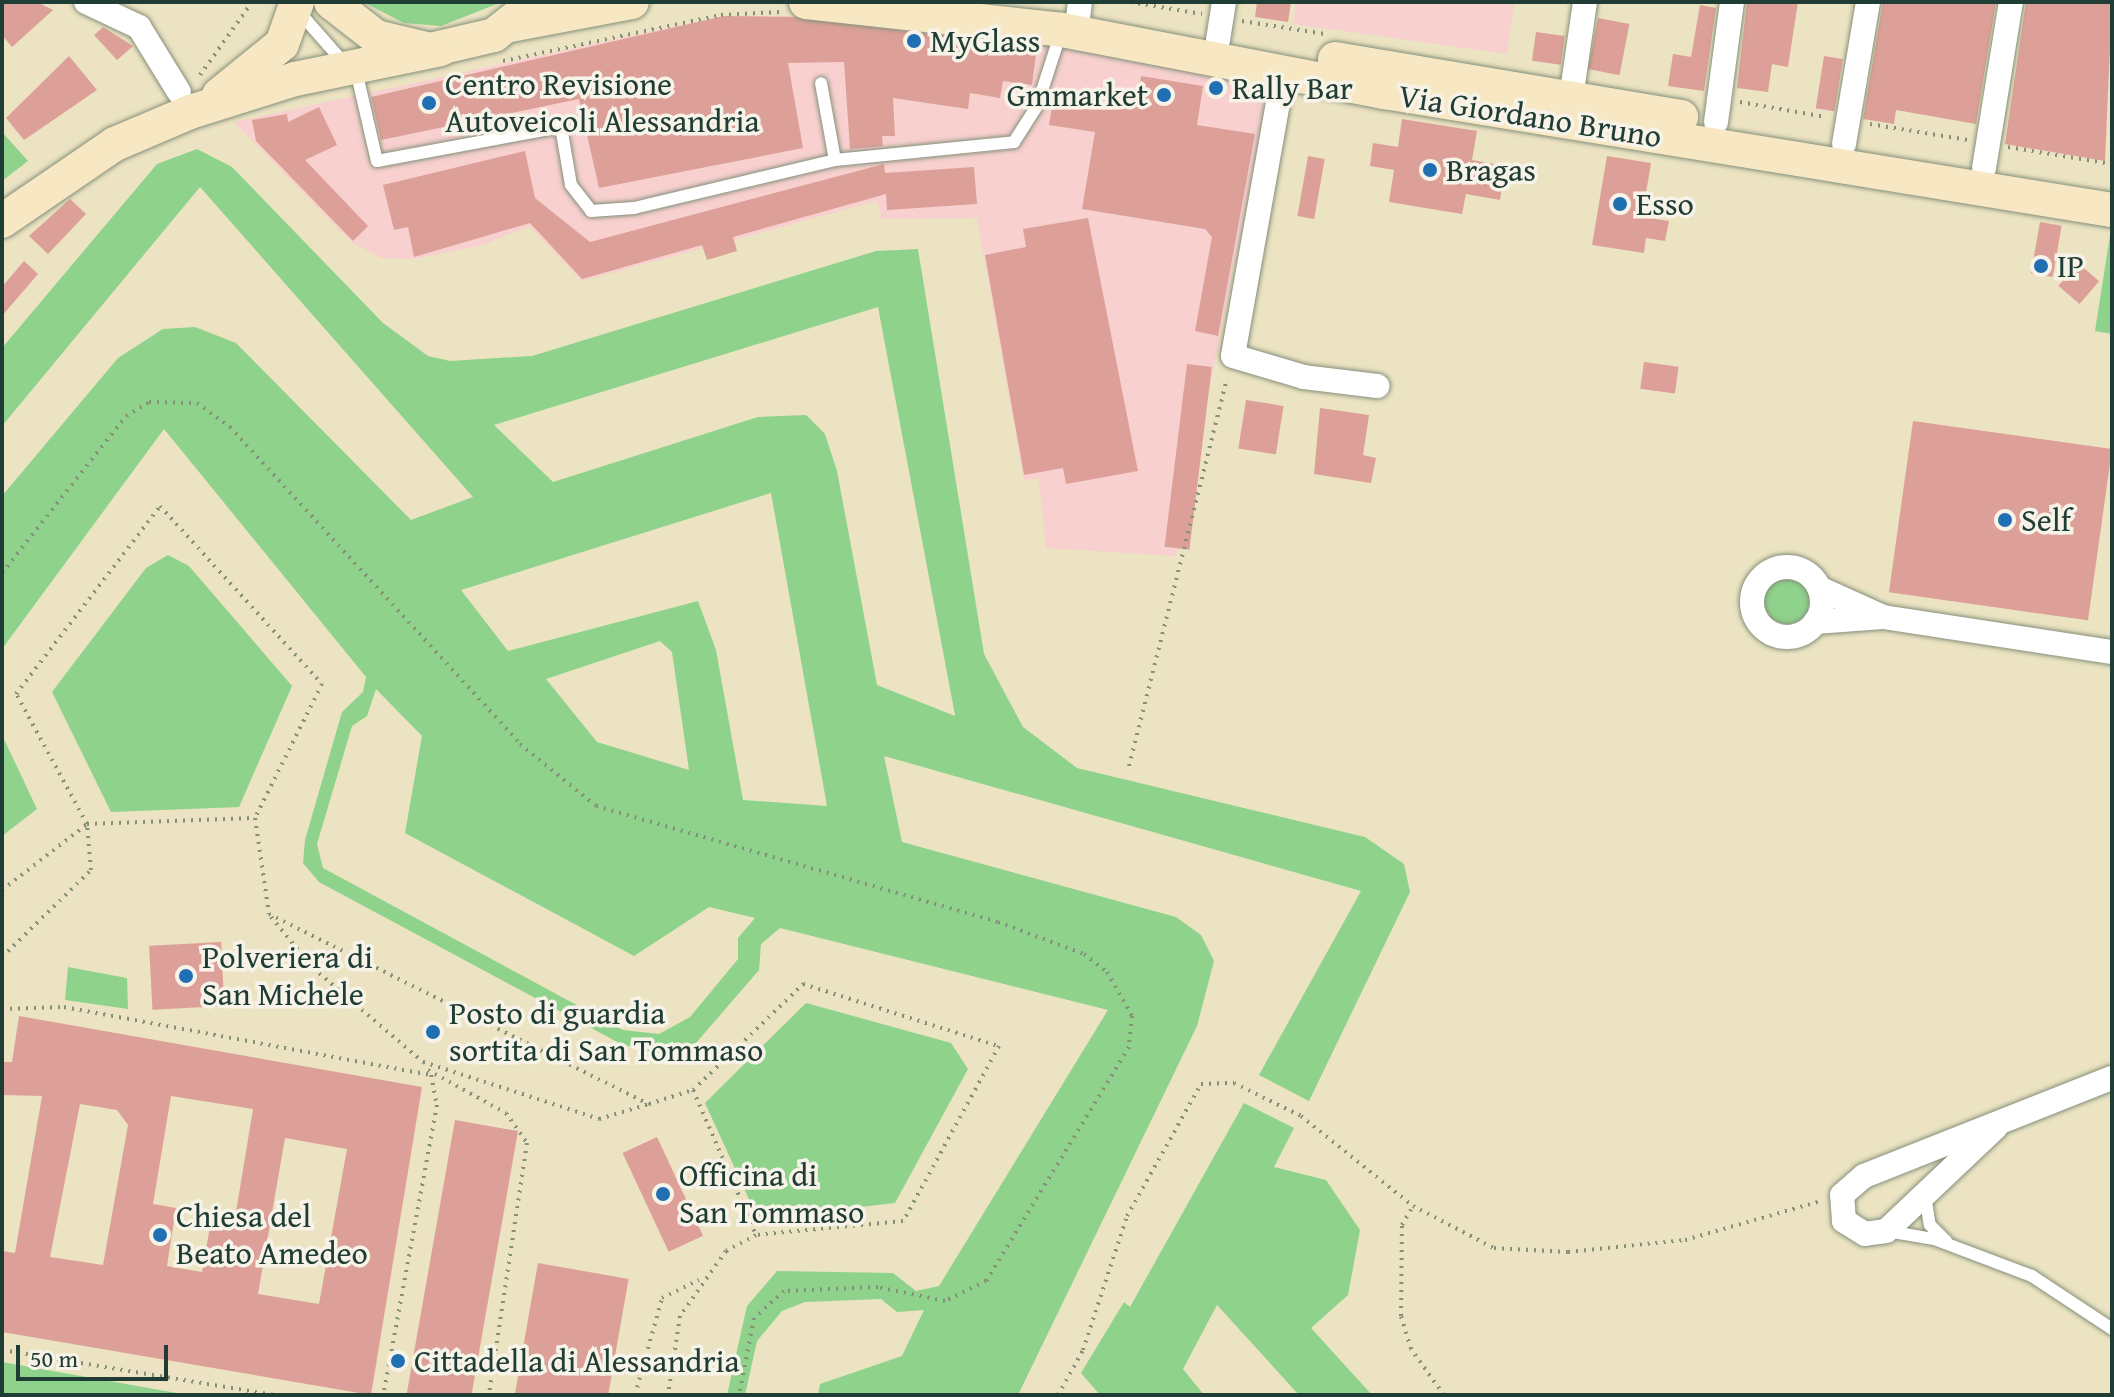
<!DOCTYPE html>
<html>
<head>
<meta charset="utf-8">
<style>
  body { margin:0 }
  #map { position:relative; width:2114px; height:1397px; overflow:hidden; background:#ebe3c2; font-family:"Gentium Book Plus",serif }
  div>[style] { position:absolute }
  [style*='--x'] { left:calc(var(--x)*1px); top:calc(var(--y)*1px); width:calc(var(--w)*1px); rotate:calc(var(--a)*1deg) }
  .built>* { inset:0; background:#f7d0cf }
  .green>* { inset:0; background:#8ed28c }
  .round { border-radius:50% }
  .building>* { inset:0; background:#dda098; transform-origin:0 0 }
  .path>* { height:4px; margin-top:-2px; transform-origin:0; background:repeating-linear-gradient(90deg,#85907b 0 2px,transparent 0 8px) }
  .roads { filter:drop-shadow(0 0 2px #85907b) drop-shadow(0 0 2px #85907b) }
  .lane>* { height:12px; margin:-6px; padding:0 6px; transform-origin:6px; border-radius:6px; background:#fff }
  .street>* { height:24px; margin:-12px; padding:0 12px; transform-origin:12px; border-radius:12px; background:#fff }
  .street>.ring { margin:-12px; padding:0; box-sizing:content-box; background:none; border:24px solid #fff; border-radius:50% }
  .secondary>* { height:34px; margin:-17px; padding:0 17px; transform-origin:17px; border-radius:17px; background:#f7e8c3 }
  .dots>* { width:22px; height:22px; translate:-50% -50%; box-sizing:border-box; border:4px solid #f7f3e8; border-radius:50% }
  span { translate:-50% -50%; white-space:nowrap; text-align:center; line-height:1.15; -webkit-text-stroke:7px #f7f3e8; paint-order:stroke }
  .poi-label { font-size:32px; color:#1f3d34 }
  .left { translate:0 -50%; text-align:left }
  .right { translate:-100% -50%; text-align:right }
  .street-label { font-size:32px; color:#1f3d34 }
  .frame { position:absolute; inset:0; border:4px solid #1f3d34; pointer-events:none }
  .scale { position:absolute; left:16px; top:1345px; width:152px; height:36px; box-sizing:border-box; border:4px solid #1f3d34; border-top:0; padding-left:10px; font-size:24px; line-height:28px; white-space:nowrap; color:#1f3d34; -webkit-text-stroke:6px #f7f3e8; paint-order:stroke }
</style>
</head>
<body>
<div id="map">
  <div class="built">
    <i style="clip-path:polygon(1296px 2px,1511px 2px,1514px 3px,1507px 54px,1293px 24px)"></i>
    <i style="clip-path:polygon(723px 16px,876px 16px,1272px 76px,1176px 556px,1046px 548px,1039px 479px,1024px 480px,977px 218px,882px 219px,877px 201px,582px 281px,529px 226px,483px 245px,414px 259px,381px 258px,351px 242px,234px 122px)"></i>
  </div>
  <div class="green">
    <i style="clip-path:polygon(363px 2px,502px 2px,441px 26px,404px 23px)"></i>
    <i style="clip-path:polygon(2px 132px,28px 161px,2px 181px)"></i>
    <i style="clip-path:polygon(evenodd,197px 149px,232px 167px,383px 323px,428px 356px,450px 361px,532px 356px,876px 251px,918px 249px,984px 654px,1023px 727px,1077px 768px,1365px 837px,1404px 864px,1410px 892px,1309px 1101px,1259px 1075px,1361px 891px,884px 756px,902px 842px,1176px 917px,1201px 935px,1214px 961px,1197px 1026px,1018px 1395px,818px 1395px,820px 1384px,902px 1356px,924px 1310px,897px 1312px,881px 1299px,805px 1302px,782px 1311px,757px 1341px,745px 1395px,727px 1395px,747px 1306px,777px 1271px,893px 1273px,916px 1291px,939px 1286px,1108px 1010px,780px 928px,761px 944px,759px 970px,696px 1043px,655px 1054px,621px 1044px,319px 882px,303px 863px,305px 840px,342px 712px,363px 692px,366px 677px,164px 429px,2px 649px,2px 496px,118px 358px,163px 329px,195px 327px,236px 343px,411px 520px,473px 497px,200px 187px,2px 426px,2px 348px,157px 164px,197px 149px,878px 307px,955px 715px,955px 716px,877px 685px,837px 471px,825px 434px,806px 415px,758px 417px,553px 482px,494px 425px,878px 307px,197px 149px,771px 493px,827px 806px,743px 800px,716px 650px,698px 601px,508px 651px,461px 590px,771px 493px,197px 149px,660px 641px,672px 652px,689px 770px,597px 742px,546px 679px,660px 641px,197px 149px,376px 689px,422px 736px,405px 833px,634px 956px,709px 907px,755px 918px,738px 938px,738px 959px,690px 1017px,659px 1034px,623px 1030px,323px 868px,317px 844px,352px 726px,367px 716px,376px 689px)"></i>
    <i style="clip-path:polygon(2111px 229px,2112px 229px,2112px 334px,2095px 331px)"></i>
    <i style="clip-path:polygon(168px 555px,189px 566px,292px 686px,239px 807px,111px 812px,52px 692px,146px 568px)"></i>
    <i class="round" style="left:1764px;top:578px;width:46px;height:46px"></i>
    <i style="clip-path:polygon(2px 735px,37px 809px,2px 836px)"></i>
    <i style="clip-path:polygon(68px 967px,127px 978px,128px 1009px,65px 1000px)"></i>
    <i style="clip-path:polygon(806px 1003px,951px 1043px,968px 1069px,895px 1203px,758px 1219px,705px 1103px)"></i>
    <i style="clip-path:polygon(1244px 1103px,1294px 1128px,1274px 1167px,1326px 1180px,1360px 1230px,1348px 1295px,1311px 1328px,1372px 1395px,1299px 1395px,1217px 1305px,1183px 1369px,1204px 1395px,1100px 1395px,1081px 1373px,1124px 1302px,1130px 1307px)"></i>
    <i style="clip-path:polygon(2px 1362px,188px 1395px,2px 1395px)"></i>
  </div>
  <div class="building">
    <i style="clip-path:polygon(2px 2px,37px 2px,53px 10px,12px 47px,2px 35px)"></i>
    <i style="clip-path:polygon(1257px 2px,1291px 2px,1288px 22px,1255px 17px)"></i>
    <i style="clip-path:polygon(1747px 2px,1798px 2px,1788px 67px,1772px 64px,1768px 92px,1737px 88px)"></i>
    <i style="clip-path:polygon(1883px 2px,1996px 2px,1976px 124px,1896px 110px,1894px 124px,1863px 119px)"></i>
    <i style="clip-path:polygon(2026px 2px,2112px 2px,2105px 161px,2005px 144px)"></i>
    <i style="clip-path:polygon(1700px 5px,1716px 8px,1704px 91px,1668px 86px,1673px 54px,1691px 57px)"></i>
    <i style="clip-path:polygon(724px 16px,793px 17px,1037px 47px,1032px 85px,1003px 81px,1000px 98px,970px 93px,968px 109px,893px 98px,895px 136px,882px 136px,883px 146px,850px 149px,844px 62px,788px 63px,803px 148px,599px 188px,579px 99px,381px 140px,371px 97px)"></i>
    <i style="left:1598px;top:18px;width:32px;height:52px;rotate:11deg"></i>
    <i style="clip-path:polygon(103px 27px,133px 46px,117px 60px,94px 35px)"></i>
    <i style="left:1536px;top:32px;width:29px;height:29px;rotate:8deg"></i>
    <i style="clip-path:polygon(69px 56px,97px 90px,24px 140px,6px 118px)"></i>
    <i style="left:1824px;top:56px;width:19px;height:53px;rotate:9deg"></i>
    <i style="clip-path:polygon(1141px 76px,1203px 86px,1197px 125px,1255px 134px,1218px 336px,1195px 331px,1212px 237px,1205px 229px,1082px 209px,1095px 132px,1049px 125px,1053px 101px,1112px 110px,1114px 92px,1138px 96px)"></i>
    <i style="clip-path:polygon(319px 107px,337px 145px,305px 160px,368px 226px,353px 241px,256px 141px,252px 120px,287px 114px,288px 122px)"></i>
    <i style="clip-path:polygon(1402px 119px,1477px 131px,1472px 160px,1505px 166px,1500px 200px,1466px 194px,1462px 214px,1389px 202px,1394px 170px,1370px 166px,1373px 143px,1398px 147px)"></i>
    <i style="clip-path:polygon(525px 151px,535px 198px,590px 242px,884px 164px,885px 173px,974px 167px,977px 204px,887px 210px,886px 194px,733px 237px,737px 251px,707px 260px,702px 245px,582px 279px,530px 223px,414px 257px,408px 227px,394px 230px,383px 185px)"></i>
    <i style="left:1308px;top:156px;width:17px;height:61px;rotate:10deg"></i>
    <i style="clip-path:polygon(1607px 156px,1651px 163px,1642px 217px,1669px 221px,1665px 241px,1646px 238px,1644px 253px,1592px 245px)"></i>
    <i style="clip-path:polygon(70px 199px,86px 214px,48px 254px,29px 236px)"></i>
    <i style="clip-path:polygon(1088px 218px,1138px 471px,1066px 484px,1063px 468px,1024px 475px,985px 255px,1026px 247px,1023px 229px)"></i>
    <i style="left:2040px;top:222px;width:22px;height:52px;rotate:10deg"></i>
    <i style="clip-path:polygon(24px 261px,38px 274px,2px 316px,2px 287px)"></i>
    <i style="left:2078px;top:263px;width:28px;height:30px;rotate:41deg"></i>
    <i style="left:1644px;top:362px;width:35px;height:27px;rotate:8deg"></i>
    <i style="left:1187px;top:364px;width:25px;height:184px;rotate:7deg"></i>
    <i style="left:1246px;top:400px;width:38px;height:49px;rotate:9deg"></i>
    <i style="clip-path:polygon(1320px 408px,1369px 415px,1363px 455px,1376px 458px,1371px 483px,1314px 474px)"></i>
    <i style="left:1913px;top:421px;width:201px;height:173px;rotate:8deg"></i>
    <i style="left:221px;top:942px;width:64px;height:72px;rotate:87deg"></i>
    <i style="clip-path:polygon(evenodd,19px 1016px,422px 1087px,371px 1395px,2px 1332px,2px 1251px,15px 1253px,42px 1096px,2px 1095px,2px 1062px,12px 1062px,19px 1016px,171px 1096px,253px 1109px,235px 1218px,212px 1215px,202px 1272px,167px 1266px,176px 1208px,153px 1204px,171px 1096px,19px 1016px,80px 1104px,117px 1110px,128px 1125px,103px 1265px,50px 1257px,80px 1104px,19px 1016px,285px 1138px,347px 1149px,319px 1304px,258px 1294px,285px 1138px)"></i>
    <i style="left:455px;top:1120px;width:64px;height:279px;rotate:10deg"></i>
    <i style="left:657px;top:1137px;width:109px;height:38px;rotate:65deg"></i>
    <i style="left:538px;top:1263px;width:92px;height:134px;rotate:10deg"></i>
  </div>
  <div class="path">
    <i style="--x:1130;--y:2;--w:73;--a:9.5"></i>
    <i style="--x:1242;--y:21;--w:84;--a:8.9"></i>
    <i style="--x:503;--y:61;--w:223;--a:-11.9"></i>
    <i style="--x:721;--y:15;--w:60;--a:-2.9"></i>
    <i style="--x:200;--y:75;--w:90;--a:-54.5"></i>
    <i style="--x:1740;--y:102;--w:87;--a:9.9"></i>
    <i style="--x:1870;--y:124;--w:99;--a:9.3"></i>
    <i style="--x:2008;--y:147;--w:105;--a:9.3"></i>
    <i style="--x:2;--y:573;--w:200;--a:-51.7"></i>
    <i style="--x:126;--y:416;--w:27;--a:-31"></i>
    <i style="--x:149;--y:402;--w:48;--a:1.2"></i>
    <i style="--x:197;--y:403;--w:41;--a:36"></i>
    <i style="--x:230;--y:427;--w:430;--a:47.5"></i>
    <i style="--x:520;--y:744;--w:98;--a:39.2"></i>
    <i style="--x:596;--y:806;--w:418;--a:16.1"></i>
    <i style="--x:998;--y:922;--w:92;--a:20.4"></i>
    <i style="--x:1084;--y:954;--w:29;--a:38"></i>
    <i style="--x:1107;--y:972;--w:51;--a:60.4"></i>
    <i style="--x:1132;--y:1016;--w:31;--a:96"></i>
    <i style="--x:1129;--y:1047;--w:274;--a:121.4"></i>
    <i style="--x:986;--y:1281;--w:46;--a:154"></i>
    <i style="--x:945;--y:1301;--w:68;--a:-168.2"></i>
    <i style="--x:878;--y:1287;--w:94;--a:177.6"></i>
    <i style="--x:784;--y:1291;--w:40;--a:138"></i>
    <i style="--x:754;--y:1318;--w:78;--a:101"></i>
    <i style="--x:1129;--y:766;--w:400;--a:-75.8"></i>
    <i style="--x:2;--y:890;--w:108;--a:-37.8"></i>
    <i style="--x:87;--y:824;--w:148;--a:-118.6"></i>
    <i style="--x:16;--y:694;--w:237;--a:-52.5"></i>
    <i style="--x:160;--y:506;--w:241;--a:47.7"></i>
    <i style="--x:322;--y:684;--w:150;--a:116.6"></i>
    <i style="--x:255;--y:818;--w:97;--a:81.7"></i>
    <i style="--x:269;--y:914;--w:425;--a:26.6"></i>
    <i style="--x:649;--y:1104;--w:46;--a:-17.7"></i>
    <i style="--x:693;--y:1090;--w:153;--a:-43.9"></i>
    <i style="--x:803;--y:984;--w:206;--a:17.6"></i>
    <i style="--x:999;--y:1046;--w:200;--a:118.7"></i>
    <i style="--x:903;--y:1221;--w:148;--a:174.6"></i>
    <i style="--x:756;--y:1235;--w:34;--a:152"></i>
    <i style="--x:726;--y:1251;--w:80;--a:125.3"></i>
    <i style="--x:680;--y:1316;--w:80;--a:98.6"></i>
    <i style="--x:271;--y:917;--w:66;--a:50.5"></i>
    <i style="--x:313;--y:968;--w:145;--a:40.5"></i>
    <i style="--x:423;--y:1062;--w:185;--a:17.9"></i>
    <i style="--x:599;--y:1119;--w:52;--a:-16.7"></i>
    <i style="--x:2;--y:957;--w:124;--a:-44.3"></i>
    <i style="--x:91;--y:870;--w:46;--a:-95"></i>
    <i style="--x:87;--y:824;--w:167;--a:-2.1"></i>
    <i style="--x:2;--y:1009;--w:62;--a:-1.8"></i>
    <i style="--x:64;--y:1007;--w:373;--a:10.5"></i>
    <i style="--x:431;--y:1075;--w:31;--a:79"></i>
    <i style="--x:437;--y:1105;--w:295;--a:100.5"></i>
    <i style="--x:428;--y:1070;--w:89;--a:28.9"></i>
    <i style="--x:506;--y:1113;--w:37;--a:55"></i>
    <i style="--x:527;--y:1143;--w:255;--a:98.6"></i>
    <i style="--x:693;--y:1090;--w:158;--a:66.5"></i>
    <i style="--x:2;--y:1350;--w:276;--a:9.4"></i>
    <i style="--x:635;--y:1395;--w:101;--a:-74.4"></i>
    <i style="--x:662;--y:1298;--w:41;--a:-25.9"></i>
    <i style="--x:1058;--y:1395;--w:51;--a:-60.9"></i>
    <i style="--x:1083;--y:1350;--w:141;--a:-71.8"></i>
    <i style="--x:1127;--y:1216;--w:151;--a:-60.7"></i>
    <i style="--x:1201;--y:1084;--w:33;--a:-2"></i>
    <i style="--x:1234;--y:1083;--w:75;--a:26.2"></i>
    <i style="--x:1301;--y:1116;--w:144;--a:38.8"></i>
    <i style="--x:1444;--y:1395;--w:57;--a:-125.7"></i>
    <i style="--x:1411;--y:1349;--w:34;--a:-107"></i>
    <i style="--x:1401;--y:1316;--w:91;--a:-89.4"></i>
    <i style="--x:1402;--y:1225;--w:22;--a:-60"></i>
    <i style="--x:1413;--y:1206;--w:91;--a:27.4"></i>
    <i style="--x:1494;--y:1248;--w:74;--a:3.1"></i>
    <i style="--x:1568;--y:1252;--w:118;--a:-5.9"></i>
    <i style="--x:1685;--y:1240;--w:141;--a:-16"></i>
  </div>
  <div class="roads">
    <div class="lane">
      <i style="--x:300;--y:13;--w:88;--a:48.7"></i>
      <i style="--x:358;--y:79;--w:84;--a:77"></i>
      <i style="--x:377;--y:161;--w:187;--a:-10.5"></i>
      <i style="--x:561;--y:127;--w:59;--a:80.2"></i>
      <i style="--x:571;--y:185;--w:33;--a:52"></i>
      <i style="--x:591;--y:211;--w:43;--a:-4"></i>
      <i style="--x:634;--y:208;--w:207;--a:-13.4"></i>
      <i style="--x:835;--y:160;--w:78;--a:-100.3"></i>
      <i style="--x:835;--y:160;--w:180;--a:-5.7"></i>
      <i style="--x:1014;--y:142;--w:43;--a:-57.4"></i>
      <i style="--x:1037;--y:106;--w:78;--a:-72"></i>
      <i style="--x:1925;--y:1195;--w:30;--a:81"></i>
      <i style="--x:1930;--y:1225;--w:23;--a:45"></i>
      <i style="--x:1887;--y:1231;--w:48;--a:9.7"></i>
      <i style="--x:1934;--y:1239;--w:105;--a:20.7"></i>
      <i style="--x:2032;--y:1276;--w:96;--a:33.5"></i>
    </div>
    <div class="street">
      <i style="--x:86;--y:2;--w:59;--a:25.3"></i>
      <i style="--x:139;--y:27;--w:76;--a:58.4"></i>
      <i style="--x:1078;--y:18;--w:16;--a:-83"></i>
      <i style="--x:1218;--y:40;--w:38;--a:-81"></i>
      <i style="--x:1284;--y:69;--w:291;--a:100.1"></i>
      <i style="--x:1233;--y:356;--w:74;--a:16.5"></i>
      <i style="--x:1304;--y:377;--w:74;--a:7"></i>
      <i style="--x:1571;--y:98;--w:97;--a:-81.7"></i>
      <i style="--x:1716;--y:122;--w:121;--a:-82.4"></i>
      <i style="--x:1844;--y:144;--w:144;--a:-80.4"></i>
      <i style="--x:1984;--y:168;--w:168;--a:-80.8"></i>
      <i class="ring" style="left:1752px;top:567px;width:46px;height:46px"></i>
      <i style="--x:1883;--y:617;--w:232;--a:8.7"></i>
      <i style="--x:1815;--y:622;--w:68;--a:-4.2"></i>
      <i style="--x:1883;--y:617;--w:70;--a:-155.6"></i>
      <i style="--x:1996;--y:1127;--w:151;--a:136.6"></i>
      <i style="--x:1886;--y:1231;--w:21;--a:172"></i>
      <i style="--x:1865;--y:1234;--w:25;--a:-148"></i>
      <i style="--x:1844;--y:1221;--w:26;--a:-94"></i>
      <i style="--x:1842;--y:1195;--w:29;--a:-41"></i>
      <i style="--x:1864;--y:1176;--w:267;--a:-21.6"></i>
    </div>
    <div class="secondary">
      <i style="--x:331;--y:2;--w:57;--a:37.9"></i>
      <i style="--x:376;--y:37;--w:56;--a:13.5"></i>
      <i style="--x:430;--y:50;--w:66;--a:-13.2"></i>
      <i style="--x:494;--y:35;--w:53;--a:-38.2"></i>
      <i style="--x:806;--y:2;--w:258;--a:6.2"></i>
      <i style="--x:1062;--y:30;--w:328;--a:10.9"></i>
      <i style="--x:1384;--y:92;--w:738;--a:9.21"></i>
      <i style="--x:510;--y:25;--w:124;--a:-10.7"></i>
      <i style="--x:1335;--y:59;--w:351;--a:9.5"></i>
      <i style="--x:219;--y:95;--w:81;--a:-39"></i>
      <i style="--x:282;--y:44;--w:45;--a:-70.3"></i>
      <i style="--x:2;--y:221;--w:137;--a:-34.3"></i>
      <i style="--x:115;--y:144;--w:82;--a:-23.1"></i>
      <i style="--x:190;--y:112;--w:110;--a:-17.4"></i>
      <i style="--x:295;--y:79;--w:149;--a:-11.6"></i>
    </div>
  </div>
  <div class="dots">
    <i style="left:914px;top:41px;background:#1f6fb2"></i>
    <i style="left:1216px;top:88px;background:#1f6fb2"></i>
    <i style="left:1164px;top:95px;background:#1f6fb2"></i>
    <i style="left:429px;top:103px;background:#1f6fb2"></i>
    <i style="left:1430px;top:170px;background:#1f6fb2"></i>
    <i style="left:1620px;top:204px;background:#1f6fb2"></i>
    <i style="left:2041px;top:266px;background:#1f6fb2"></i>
    <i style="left:2005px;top:520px;background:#1f6fb2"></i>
    <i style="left:186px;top:976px;background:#1f6fb2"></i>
    <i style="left:433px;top:1032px;background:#1f6fb2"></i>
    <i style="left:663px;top:1194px;background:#1f6fb2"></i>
    <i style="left:160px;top:1235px;background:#1f6fb2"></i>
    <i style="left:398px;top:1361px;background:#1f6fb2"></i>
  </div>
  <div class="poi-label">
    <span class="left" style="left:930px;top:41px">MyGlass</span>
    <span class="left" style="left:445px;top:103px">Centro Revisione<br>Autoveicoli Alessandria</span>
    <span class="left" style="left:1232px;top:88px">Rally Bar</span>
    <span class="right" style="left:1148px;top:95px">Gmmarket</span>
    <span class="left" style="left:1446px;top:170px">Bragas</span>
    <span class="left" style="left:1636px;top:204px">Esso</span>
    <span class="left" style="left:2057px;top:266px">IP</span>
    <span class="left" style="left:2021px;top:520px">Self</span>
    <span class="left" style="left:202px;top:976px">Polveriera di<br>San Michele</span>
    <span class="left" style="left:449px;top:1032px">Posto di guardia<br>sortita di San Tommaso</span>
    <span class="left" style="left:679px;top:1194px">Officina di<br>San Tommaso</span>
    <span class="left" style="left:176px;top:1235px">Chiesa del<br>Beato Amedeo</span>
    <span class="left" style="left:414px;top:1361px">Cittadella di Alessandria</span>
  </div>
  <div class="street-label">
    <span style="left:1530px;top:116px;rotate:9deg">Via Giordano Bruno</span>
  </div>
  <div class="frame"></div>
  <div class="scale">50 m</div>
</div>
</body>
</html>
